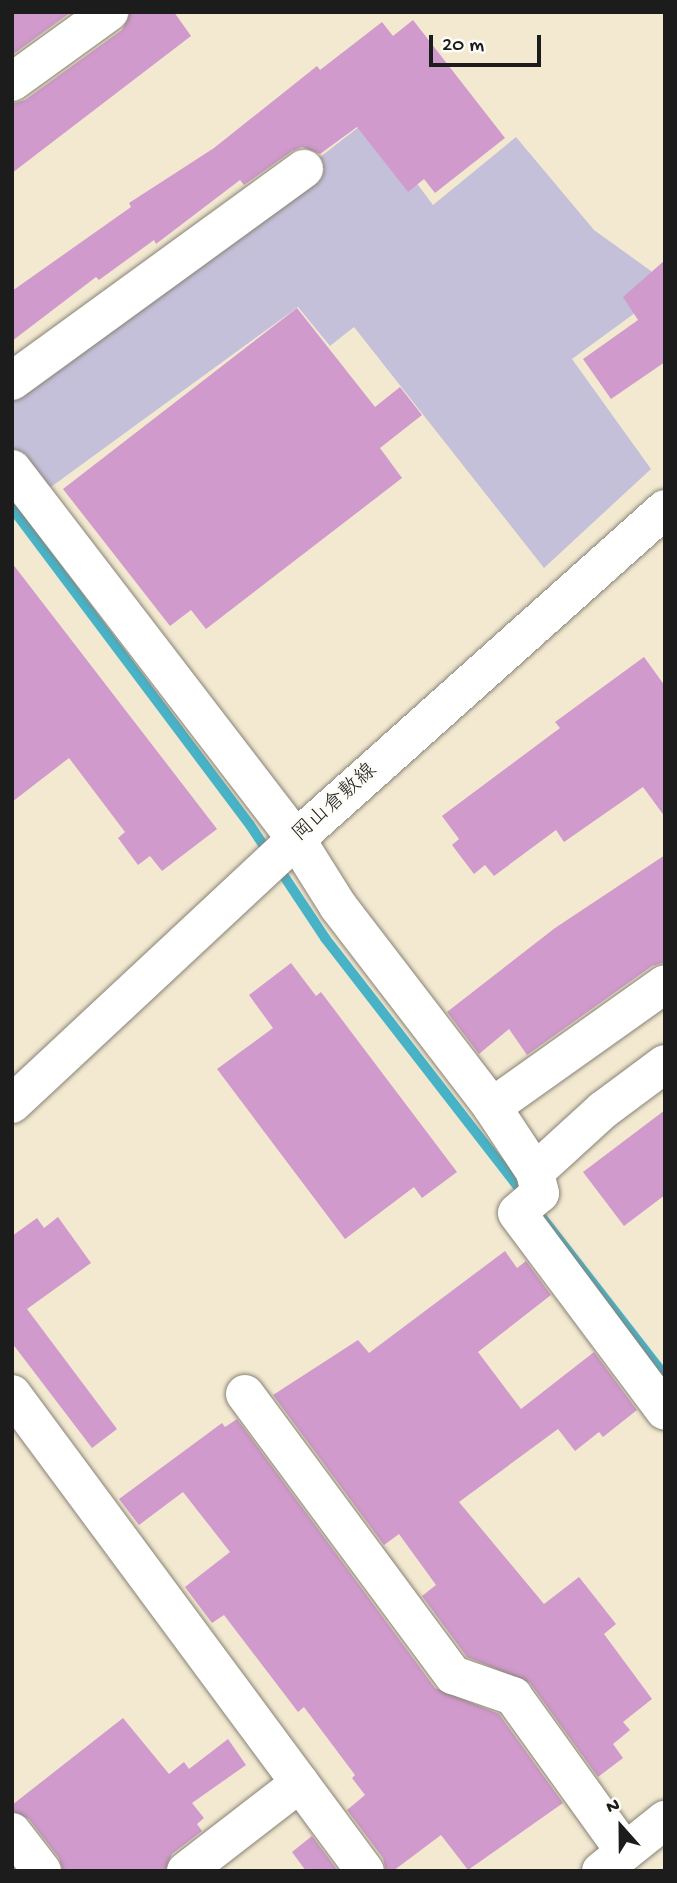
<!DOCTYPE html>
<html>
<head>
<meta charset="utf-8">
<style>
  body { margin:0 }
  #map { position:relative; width:677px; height:1883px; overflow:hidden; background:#f3e9d1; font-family:"Gochi Hand","Klee One",sans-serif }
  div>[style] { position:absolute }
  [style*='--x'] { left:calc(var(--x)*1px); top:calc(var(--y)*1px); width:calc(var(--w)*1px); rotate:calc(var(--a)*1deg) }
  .industrial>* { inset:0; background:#c5c0da }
  .stream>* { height:10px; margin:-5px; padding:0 5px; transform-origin:5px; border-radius:5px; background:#48b2c7 }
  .building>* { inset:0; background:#d09acc }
  .roads { filter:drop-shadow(0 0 2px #888276) drop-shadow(0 0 2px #888276) }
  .minor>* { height:38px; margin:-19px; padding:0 19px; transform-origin:19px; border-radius:19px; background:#fff }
  .major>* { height:38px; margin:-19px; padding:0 19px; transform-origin:19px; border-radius:19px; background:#fff }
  span { translate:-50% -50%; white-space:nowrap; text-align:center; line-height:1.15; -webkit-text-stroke:5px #fdfcf7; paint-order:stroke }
  .street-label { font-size:21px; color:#1c1c1c }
  .frame { position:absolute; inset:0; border:14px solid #1c1c1c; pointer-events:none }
  .north { position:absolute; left:586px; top:1792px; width:70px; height:70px; -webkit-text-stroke:5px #fdfcf7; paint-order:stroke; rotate:339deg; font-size:19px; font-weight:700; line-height:28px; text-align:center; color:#1c1c1c }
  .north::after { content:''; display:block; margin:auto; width:24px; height:32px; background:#1c1c1c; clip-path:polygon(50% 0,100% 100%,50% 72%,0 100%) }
  .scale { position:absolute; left:429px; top:35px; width:112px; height:32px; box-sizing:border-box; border:4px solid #1c1c1c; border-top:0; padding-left:9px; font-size:21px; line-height:24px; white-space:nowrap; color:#1c1c1c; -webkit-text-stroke:5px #fdfcf7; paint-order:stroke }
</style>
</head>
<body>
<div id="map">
  <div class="industrial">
    <i style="clip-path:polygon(369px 119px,433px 205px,516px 137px,594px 230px,651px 271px,665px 291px,572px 359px,651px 469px,544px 568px,354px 327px,330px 346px,298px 307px,44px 492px,12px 448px,12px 397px)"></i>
  </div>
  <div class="stream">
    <i style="--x:12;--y:508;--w:396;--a:53.1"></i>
    <i style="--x:250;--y:825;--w:136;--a:56.4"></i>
    <i style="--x:325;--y:938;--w:554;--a:52.18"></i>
  </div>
  <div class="building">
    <i style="clip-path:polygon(12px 12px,71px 12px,12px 55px)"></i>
    <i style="clip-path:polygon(130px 12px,174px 12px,191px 36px,12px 173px,12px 104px,25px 100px,122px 30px)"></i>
    <i style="clip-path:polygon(413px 20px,505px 138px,435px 193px,424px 179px,408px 192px,357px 127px,320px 154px,302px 147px,292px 151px,244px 185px,240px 180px,156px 244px,154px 240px,99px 280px,96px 277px,12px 341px,12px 291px,131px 207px,129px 203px,214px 148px,317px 66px,320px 70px,382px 22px,393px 36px)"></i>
    <i style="clip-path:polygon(665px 260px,665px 362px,611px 399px,583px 359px,638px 320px,623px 297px)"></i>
    <i style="clip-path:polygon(297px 308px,375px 407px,400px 387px,422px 415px,380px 448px,402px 478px,206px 629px,191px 610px,170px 626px,63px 489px)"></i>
    <i style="clip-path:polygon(12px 563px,217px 829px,162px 871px,150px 856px,138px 865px,118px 838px,125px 832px,69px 758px,12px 802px)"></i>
    <i style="clip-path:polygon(644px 657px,665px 686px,665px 817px,643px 787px,564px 842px,556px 830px,494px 876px,485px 865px,474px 874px,452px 845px,459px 839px,442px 816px,560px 728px,555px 722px)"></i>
    <i style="clip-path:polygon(665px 855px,665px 962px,652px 966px,527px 1055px,509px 1029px,479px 1054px,447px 1012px,555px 928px)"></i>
    <i style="clip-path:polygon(291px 963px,316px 996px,321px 992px,457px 1172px,422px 1198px,414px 1187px,345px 1239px,217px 1069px,273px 1028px,249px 995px)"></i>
    <i style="clip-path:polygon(665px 1110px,665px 1195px,624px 1226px,583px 1172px)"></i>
    <i style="clip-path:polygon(58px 1217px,91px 1263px,27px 1309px,117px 1429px,92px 1448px,12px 1343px,12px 1236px,37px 1218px,44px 1228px)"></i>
    <i style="clip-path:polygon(505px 1251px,517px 1268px,526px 1261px,551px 1295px,478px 1352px,521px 1409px,594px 1352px,637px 1410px,603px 1437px,599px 1432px,575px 1451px,558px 1429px,459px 1502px,544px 1604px,579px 1577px,616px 1624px,604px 1634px,652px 1699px,623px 1722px,630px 1730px,613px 1744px,623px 1758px,598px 1777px,530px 1683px,467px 1657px,422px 1596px,436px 1585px,399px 1534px,384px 1545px,273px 1395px,358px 1340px,369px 1353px)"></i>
    <i style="clip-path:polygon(237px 1419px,435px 1688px,499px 1714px,563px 1803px,468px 1870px,441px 1835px,393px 1871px,386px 1871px,383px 1858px,347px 1810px,365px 1795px,352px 1778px,355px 1775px,304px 1707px,298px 1712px,224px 1615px,212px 1623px,185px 1587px,230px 1552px,183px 1492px,139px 1525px,119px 1499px,222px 1423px,225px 1427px)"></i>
    <i style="clip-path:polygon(123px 1718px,169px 1774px,184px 1762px,189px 1769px,228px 1739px,246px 1765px,192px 1803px,204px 1818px,197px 1824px,202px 1831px,172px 1854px,165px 1871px,63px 1871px,59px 1858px,29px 1819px,12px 1811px,12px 1805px)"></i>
    <i style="clip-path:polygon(312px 1836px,338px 1871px,306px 1871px,292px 1852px)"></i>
  </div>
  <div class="roads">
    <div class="minor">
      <i style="--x:12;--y:82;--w:120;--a:-35.8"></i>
      <i style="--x:12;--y:381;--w:361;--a:-36"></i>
      <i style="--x:12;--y:469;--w:466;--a:52.5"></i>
      <i style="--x:296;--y:839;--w:79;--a:57.9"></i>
      <i style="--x:338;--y:906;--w:253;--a:52.5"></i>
      <i style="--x:492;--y:1107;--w:78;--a:56.5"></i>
      <i style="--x:535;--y:1172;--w:92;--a:-42.4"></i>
      <i style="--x:603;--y:1110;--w:77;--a:-36.6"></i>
      <i style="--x:492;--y:1107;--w:212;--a:-35.4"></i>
      <i style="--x:535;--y:1172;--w:22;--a:77"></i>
      <i style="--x:540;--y:1193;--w:30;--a:139"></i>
      <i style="--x:517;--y:1213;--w:247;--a:53.2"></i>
      <i style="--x:12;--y:1394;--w:593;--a:53.5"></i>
      <i style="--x:245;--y:1394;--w:350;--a:53.5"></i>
      <i style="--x:453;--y:1675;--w:64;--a:19.3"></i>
      <i style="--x:513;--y:1696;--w:192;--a:54.3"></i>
      <i style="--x:12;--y:1832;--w:49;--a:52.4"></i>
      <i style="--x:186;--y:1871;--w:144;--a:-37.7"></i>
      <i style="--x:601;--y:1871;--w:82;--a:-38.6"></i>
    </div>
    <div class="major">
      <i style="--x:12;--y:1104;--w:388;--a:-43"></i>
      <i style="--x:296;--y:839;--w:495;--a:-41.8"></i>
    </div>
  </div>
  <div class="street-label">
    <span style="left:336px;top:804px;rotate:-42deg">岡山倉敷線</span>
  </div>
  <div class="frame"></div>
  <div class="north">N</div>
  <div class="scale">20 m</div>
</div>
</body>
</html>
